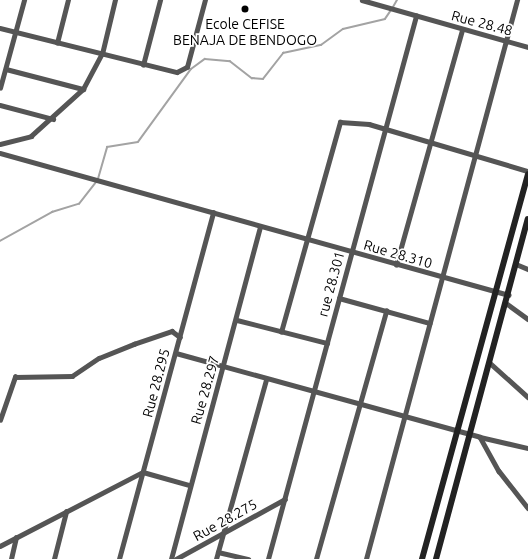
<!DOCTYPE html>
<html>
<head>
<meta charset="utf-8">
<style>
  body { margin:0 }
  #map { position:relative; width:528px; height:559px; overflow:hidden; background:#fff; font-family:Ubuntu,sans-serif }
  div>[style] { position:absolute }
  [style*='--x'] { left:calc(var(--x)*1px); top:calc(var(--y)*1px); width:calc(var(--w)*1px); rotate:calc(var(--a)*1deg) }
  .stream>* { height:1.5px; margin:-0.75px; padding:0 0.75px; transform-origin:0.75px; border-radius:0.75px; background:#a3a3a3 }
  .minor>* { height:4.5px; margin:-2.25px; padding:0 2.25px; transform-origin:2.25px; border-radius:2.25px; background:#555 }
  .secondary>* { height:6px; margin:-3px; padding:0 3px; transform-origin:3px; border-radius:3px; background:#222 }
  .dots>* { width:11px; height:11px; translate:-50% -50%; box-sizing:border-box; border:2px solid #fff; border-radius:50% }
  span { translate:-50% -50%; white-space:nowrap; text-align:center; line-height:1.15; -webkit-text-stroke:3.5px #fff; paint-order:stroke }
  .street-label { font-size:14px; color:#000 }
  .poi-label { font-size:14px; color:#000 }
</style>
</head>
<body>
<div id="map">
  <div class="stream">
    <i style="--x:393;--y:7;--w:8;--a:-60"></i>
    <i style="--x:98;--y:179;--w:33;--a:-74"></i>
    <i style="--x:107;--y:147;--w:31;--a:-9"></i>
    <i style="--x:138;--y:142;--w:90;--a:-54"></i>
    <i style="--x:191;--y:69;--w:17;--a:-36"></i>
    <i style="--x:205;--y:59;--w:25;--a:5"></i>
    <i style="--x:230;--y:61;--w:28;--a:38"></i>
    <i style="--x:252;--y:78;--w:11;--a:5"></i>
    <i style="--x:263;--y:79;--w:33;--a:-52"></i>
    <i style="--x:283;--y:53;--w:39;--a:-12"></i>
    <i style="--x:321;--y:45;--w:27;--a:-36"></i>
    <i style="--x:343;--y:29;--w:43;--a:-13.4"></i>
    <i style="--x:385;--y:19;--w:11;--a:-56"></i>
    <i style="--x:0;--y:241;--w:60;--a:-29.1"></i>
    <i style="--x:52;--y:212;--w:28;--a:-17"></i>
    <i style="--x:79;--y:204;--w:28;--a:-52"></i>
  </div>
  <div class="minor">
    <i style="--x:362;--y:0;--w:173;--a:15.8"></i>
    <i style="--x:0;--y:28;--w:182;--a:14"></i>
    <i style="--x:177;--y:72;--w:11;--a:-27"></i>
    <i style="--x:187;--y:67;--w:69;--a:-75"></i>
    <i style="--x:57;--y:43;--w:44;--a:-75.7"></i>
    <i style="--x:143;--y:65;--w:67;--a:-75.3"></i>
    <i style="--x:6;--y:69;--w:80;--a:14.6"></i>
    <i style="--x:0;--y:88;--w:91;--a:-74.7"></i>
    <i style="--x:0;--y:105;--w:55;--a:14.8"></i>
    <i style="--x:0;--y:144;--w:32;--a:-14"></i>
    <i style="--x:31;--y:136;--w:70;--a:-42.1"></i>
    <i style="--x:83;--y:89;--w:40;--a:-62"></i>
    <i style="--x:102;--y:54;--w:56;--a:-76.5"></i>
    <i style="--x:0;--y:153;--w:528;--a:15.59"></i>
    <i style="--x:516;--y:264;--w:13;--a:23"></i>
    <i style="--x:396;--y:265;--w:244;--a:-74.3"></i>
    <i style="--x:339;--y:298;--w:94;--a:15.4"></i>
    <i style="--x:506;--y:303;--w:27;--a:36"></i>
    <i style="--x:237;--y:320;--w:93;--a:14.3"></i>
    <i style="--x:281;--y:332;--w:218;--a:-74.3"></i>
    <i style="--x:340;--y:122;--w:29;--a:4"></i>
    <i style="--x:369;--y:124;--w:166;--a:16.5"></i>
    <i style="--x:176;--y:353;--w:315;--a:15.4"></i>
    <i style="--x:480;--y:437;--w:39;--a:61"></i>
    <i style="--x:499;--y:471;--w:47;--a:51.9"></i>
    <i style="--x:490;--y:363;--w:51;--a:41.8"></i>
    <i style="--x:0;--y:420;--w:46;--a:-70.8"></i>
    <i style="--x:15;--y:377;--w:57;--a:-1"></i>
    <i style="--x:72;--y:376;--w:32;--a:-34"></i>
    <i style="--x:99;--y:358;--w:38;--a:-22"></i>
    <i style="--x:134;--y:344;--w:40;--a:-18.9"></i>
    <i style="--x:172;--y:331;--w:10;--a:37"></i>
    <i style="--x:480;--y:437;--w:49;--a:12.9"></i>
    <i style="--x:0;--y:546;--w:161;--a:-27.4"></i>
    <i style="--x:143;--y:472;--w:48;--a:15.8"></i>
    <i style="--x:218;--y:552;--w:31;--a:13"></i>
    <i style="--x:11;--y:559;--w:22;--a:-77"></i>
    <i style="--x:54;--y:559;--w:49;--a:-75.7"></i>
    <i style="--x:119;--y:559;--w:359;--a:-74.8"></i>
    <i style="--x:171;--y:559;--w:344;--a:-75"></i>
    <i style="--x:176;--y:559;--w:124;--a:-28.8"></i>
    <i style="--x:216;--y:559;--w:186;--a:-74.4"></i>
    <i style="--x:268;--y:559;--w:563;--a:-74.75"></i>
    <i style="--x:316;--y:559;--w:258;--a:-74.2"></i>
    <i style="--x:366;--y:559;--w:579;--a:-74.88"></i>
  </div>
  <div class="secondary">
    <i style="--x:422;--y:559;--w:399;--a:-74.6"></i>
    <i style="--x:436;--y:559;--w:352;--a:-74.9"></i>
  </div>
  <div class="dots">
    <i style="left:245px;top:9px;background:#000"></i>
  </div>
  <div class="street-label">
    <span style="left:482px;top:23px;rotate:15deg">Rue 28.48</span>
    <span style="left:398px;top:254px;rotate:16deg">Rue 28.310</span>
    <span style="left:331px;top:284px;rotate:-75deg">rue 28.301</span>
    <span style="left:156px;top:383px;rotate:-75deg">Rue 28.295</span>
    <span style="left:205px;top:390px;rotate:-74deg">Rue 28.297</span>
    <span style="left:225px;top:520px;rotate:-29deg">Rue 28.275</span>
  </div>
  <div class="poi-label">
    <span style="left:245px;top:32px">Ecole CEFISE<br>BENAJA DE BENDOGO</span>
  </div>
</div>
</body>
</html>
